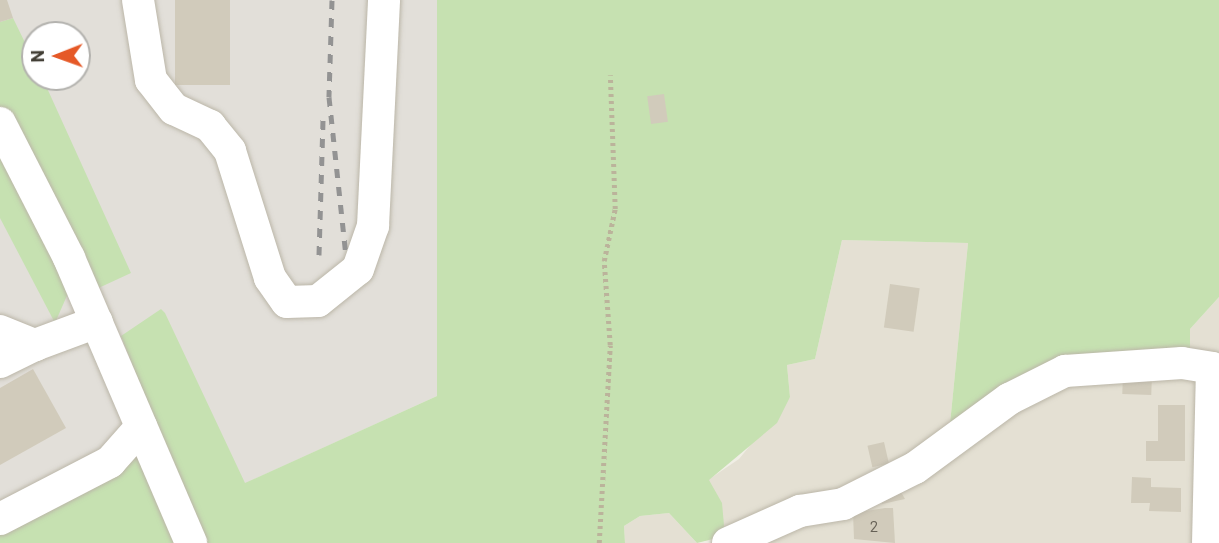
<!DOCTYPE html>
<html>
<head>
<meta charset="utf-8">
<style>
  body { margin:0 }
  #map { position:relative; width:1219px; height:543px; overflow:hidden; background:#f0eee5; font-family:Barlow,sans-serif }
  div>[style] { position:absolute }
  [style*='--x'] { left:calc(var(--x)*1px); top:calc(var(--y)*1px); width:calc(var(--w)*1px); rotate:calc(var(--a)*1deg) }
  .residential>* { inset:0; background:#e4e0d3 }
  .industrial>* { inset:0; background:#e2dfd9 }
  .green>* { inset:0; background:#c6e1b1 }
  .building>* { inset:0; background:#d1cbbb; transform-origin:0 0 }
  .path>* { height:4.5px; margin-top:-2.25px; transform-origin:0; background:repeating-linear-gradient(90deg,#bbb39b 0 3.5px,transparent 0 7px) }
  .roads { filter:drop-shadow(0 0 2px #bbb6a8) drop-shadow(0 0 2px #bbb6a8) }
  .minor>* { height:32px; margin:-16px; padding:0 16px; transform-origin:16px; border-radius:16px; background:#fff }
  .rail>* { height:5px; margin-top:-2.5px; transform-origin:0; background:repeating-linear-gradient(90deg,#939393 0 9px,transparent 0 18px) }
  span { translate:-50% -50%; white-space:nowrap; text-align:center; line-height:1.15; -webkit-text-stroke:5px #fff; paint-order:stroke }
  .number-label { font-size:16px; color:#666156 }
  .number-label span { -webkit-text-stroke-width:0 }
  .north { position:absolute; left:21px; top:21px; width:70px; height:70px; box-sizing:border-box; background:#fff; border:2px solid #b3b2ae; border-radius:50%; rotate:269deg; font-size:19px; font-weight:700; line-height:28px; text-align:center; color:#423e35 }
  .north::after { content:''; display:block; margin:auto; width:24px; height:32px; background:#e55927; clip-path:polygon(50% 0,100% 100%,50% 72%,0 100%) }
</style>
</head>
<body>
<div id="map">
  <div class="residential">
    <i style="clip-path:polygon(842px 240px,968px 243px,950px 424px,1061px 379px,1206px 373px,1202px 543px,710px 543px,725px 536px,708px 480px,739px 459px,790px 397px,787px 365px,815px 359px)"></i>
    <i style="clip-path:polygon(1219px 297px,1219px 358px,1190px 359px,1190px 329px)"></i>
    <i style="clip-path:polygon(669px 513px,697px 543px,625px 543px,624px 526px,640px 516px)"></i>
  </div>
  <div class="industrial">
    <i style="clip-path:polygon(evenodd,0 0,437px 0,437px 396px,250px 481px,278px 543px,0 543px,0 0,35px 35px,77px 35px,77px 77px,35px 77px,35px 35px)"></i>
  </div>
  <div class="green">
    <i style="clip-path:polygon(437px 0,1219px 0,1219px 297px,1190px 329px,1190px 359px,1106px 371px,950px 424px,968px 243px,842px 240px,815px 359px,787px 365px,790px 397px,777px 423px,709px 480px,722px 503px,725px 536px,697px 543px,669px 513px,640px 516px,624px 526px,625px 543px,203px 543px,121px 336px,161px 309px,165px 313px,245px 483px,437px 396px)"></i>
    <i style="clip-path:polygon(13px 18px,35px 63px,35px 77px,42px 77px,131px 273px,92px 291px,0 106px,0 22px)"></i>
    <i style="clip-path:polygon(0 147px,69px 291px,55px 323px,0 218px)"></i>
    <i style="clip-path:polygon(136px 452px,177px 543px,0 543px,0 527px)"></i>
  </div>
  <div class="building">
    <i style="clip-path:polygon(0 0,7px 0,13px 18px,0 22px)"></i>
    <i style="left:175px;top:0;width:55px;height:85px"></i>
    <i style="left:664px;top:94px;width:28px;height:17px;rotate:82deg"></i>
    <i style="left:890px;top:284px;width:30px;height:44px;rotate:8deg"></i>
    <i style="clip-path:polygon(33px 369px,66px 428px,0 465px,0 388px)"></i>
    <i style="left:1123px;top:373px;width:29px;height:21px;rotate:2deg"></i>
    <i style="clip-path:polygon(1158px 405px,1185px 405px,1185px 461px,1146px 461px,1146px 441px,1158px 441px)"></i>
    <i style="left:884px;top:442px;width:22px;height:17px;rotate:77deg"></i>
    <i style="clip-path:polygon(1132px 477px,1151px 478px,1151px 487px,1181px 488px,1181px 512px,1149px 511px,1150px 503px,1131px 503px)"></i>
    <i style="clip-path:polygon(898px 487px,905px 499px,882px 504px,877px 495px)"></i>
    <i style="clip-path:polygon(885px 508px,893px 508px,895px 543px,854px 539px,853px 513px)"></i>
  </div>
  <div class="path">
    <i style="--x:599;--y:543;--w:198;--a:-86.8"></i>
    <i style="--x:610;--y:345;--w:84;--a:-94.1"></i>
    <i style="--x:604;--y:261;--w:53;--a:-78.1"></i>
    <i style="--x:615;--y:209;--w:134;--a:-92.1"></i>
  </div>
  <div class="roads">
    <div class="minor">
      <i style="--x:138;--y:0;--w:81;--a:80.8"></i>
      <i style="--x:151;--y:80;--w:37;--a:52"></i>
      <i style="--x:174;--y:109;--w:40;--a:25"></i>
      <i style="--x:210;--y:126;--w:32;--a:51"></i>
      <i style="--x:230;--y:151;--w:133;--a:72.5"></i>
      <i style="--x:270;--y:278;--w:29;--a:55"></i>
      <i style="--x:287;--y:302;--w:31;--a:-2"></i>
      <i style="--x:318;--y:301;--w:51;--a:-38.7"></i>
      <i style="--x:358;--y:269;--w:46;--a:-70.8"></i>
      <i style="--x:373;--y:226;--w:226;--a:-87.2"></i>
      <i style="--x:0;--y:123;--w:152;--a:62.9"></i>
      <i style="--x:69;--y:258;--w:310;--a:66.8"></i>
      <i style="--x:0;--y:331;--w:38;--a:22"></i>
      <i style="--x:35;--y:345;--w:66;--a:-20.4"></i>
      <i style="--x:0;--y:362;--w:39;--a:-26"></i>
      <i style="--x:0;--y:519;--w:124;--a:-27.4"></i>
      <i style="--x:110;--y:462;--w:47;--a:-48.5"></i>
      <i style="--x:728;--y:543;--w:79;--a:-24"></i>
      <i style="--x:800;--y:511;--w:44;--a:-9.2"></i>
      <i style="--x:843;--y:504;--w:80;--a:-26.6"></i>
      <i style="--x:915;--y:468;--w:117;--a:-36.3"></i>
      <i style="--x:1009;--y:399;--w:63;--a:-26.6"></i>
      <i style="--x:1065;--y:371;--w:117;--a:-3.9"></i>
      <i style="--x:1182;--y:363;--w:30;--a:9"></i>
      <i style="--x:1212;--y:368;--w:175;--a:91.3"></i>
    </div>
  </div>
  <div class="rail">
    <i style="--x:332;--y:0;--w:97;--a:91.8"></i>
    <i style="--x:329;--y:97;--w:159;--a:83.9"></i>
    <i style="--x:319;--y:255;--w:136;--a:-88.3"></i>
  </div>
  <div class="number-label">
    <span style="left:874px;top:526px">2</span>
  </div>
  <div class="north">N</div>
</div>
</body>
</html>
